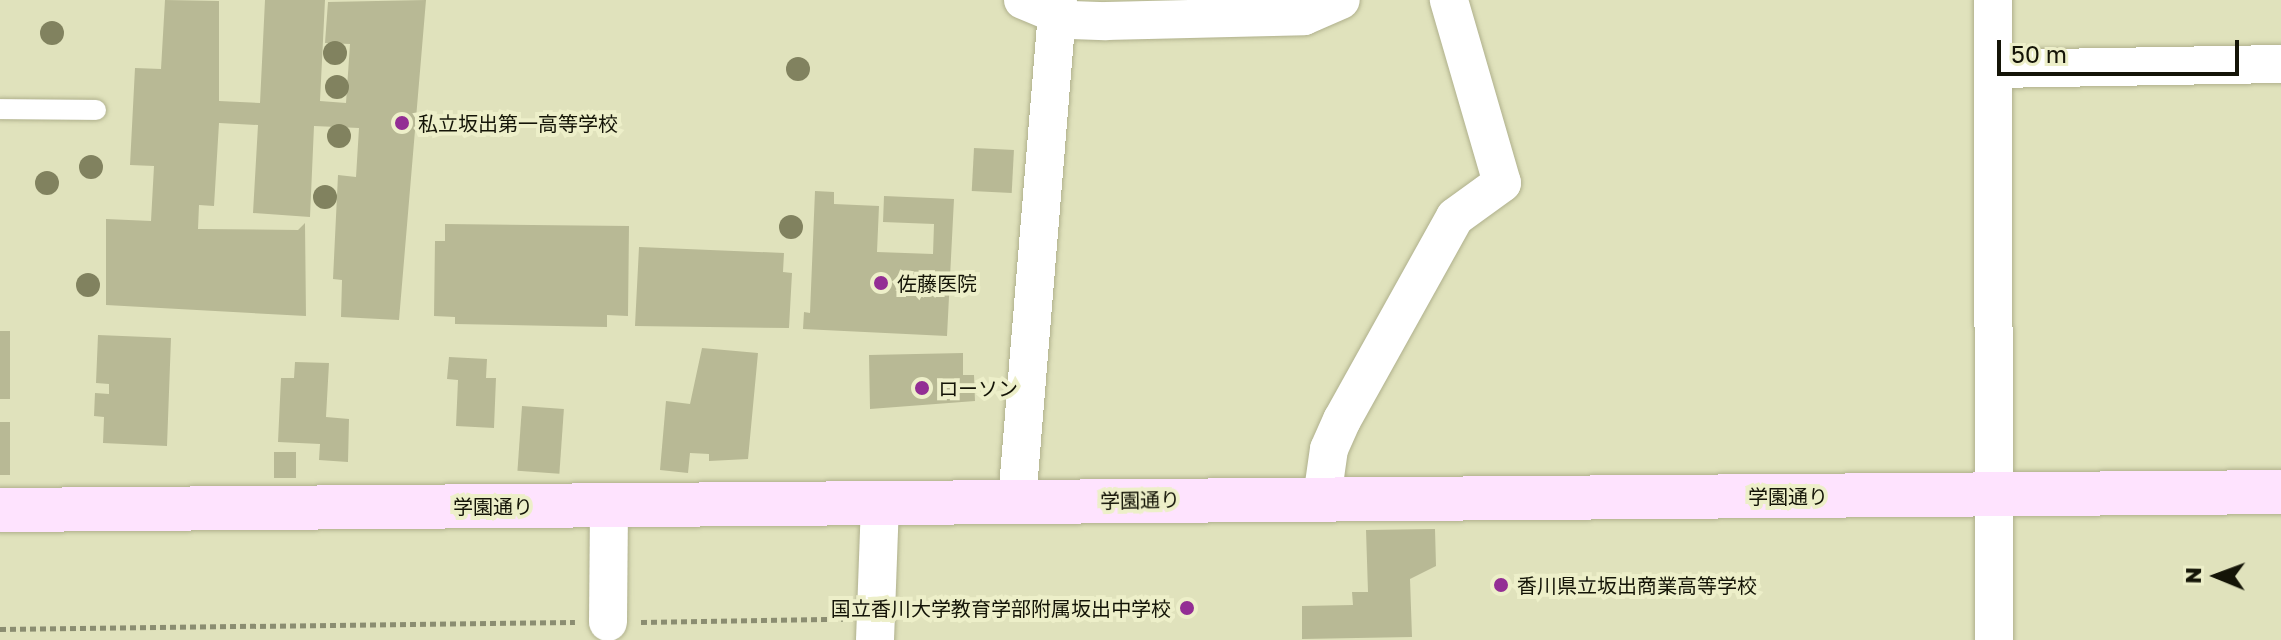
<!DOCTYPE html>
<html>
<head>
<meta charset="utf-8">
<style>
  body { margin:0 }
  #map { position:relative; width:2281px; height:640px; overflow:hidden; background:#e0e2bc; font-family:"Golos Text","Noto Sans JP",sans-serif }
  div>[style] { position:absolute }
  [style*='--x'] { left:calc(var(--x)*1px); top:calc(var(--y)*1px); width:calc(var(--w)*1px); rotate:calc(var(--a)*1deg) }
  .building>* { inset:0; background:#b8b995; transform-origin:0 0 }
  .path>* { height:5px; margin-top:-2.5px; transform-origin:0; background:repeating-linear-gradient(90deg,#8b8d71 0 6px,transparent 0 10px) }
  .roads { filter:drop-shadow(0 0 2px #afb08c) drop-shadow(0 0 2px #afb08c) }
  .lane>* { height:20px; margin:-10px; padding:0 10px; transform-origin:10px; border-radius:10px; background:#fff }
  .street>* { height:38px; margin:-19px; padding:0 19px; transform-origin:19px; border-radius:19px; background:#fff }
  .secondary>* { height:44px; margin:-22px; padding:0 22px; transform-origin:22px; border-radius:22px; background:#fee3fe }
  .trees>* { width:24px; height:24px; margin:-12px; border-radius:50%; background:#81825f }
  .dots>* { width:22px; height:22px; translate:-50% -50%; box-sizing:border-box; border:4px solid #edefc9; border-radius:50% }
  span { translate:-50% -50%; white-space:nowrap; text-align:center; line-height:1.15; -webkit-text-stroke:8px #edefc9; paint-order:stroke }
  .poi-label { font-size:20px; color:#141407 }
  .left { translate:0 -50%; text-align:left }
  .right { translate:-100% -50%; text-align:right }
  .street-label { font-size:20px; color:#141407 }
  .north { position:absolute; left:2177px; top:536px; width:80px; height:80px; -webkit-text-stroke:6px #edefc9; paint-order:stroke; rotate:271deg; font-size:22px; font-weight:700; line-height:32px; text-align:center; color:#141407 }
  .north::after { content:''; display:block; margin:auto; width:28px; height:36px; background:#141407; clip-path:polygon(50% 0,100% 100%,50% 72%,0 100%) }
  .scale { position:absolute; left:1997px; top:40px; width:242px; height:36px; box-sizing:border-box; border:4px solid #141407; border-top:0; padding-left:10px; font-size:24px; line-height:28px; white-space:nowrap; color:#141407; -webkit-text-stroke:6px #edefc9; paint-order:stroke }
</style>
</head>
<body>
<div id="map">
  <div class="building">
    <i style="clip-path:polygon(165px 0,219px 1px,219px 101px,260px 103px,265px 0,325px 0,320px 101px,346px 103px,350px 44px,325px 43px,328px 2px,426px 0,399px 320px,341px 317px,342px 280px,333px 279px,338px 175px,356px 177px,359px 128px,314px 126px,310px 217px,253px 213px,258px 125px,219px 123px,214px 206px,199px 205px,198px 229px,298px 230px,305px 223px,306px 316px,106px 305px,106px 219px,151px 221px,154px 166px,130px 165px,135px 68px,161px 69px)"></i>
    <i style="left:974px;top:148px;width:40px;height:43px;rotate:3deg"></i>
    <i style="clip-path:polygon(815px 191px,834px 192px,834px 204px,879px 206px,877px 252px,933px 254px,934px 224px,883px 222px,884px 196px,954px 199px,947px 336px,803px 329px,804px 312px,810px 313px)"></i>
    <i style="clip-path:polygon(445px 224px,629px 226px,628px 316px,607px 315px,607px 327px,455px 324px,455px 317px,434px 316px,435px 241px,445px 241px)"></i>
    <i style="clip-path:polygon(639px 247px,784px 253px,783px 272px,792px 273px,789px 328px,635px 326px)"></i>
    <i style="left:0;top:331px;width:10px;height:68px"></i>
    <i style="clip-path:polygon(98px 335px,171px 338px,167px 446px,103px 443px,104px 417px,94px 416px,95px 393px,109px 394px,109px 384px,96px 383px)"></i>
    <i style="clip-path:polygon(702px 348px,758px 353px,748px 459px,709px 461px,709px 454px,690px 453px,688px 473px,660px 470px,666px 401px,690px 404px)"></i>
    <i style="clip-path:polygon(963px 353px,963px 375px,974px 375px,975px 401px,870px 409px,869px 355px)"></i>
    <i style="clip-path:polygon(449px 357px,487px 359px,486px 378px,496px 378px,494px 428px,456px 426px,458px 380px,447px 379px)"></i>
    <i style="clip-path:polygon(295px 362px,329px 363px,326px 417px,349px 419px,348px 462px,319px 460px,320px 444px,278px 442px,281px 378px,294px 378px)"></i>
    <i style="left:522px;top:406px;width:42px;height:65px;rotate:4deg"></i>
    <i style="left:0;top:422px;width:10px;height:53px"></i>
    <i style="left:274px;top:452px;width:22px;height:26px"></i>
    <i style="clip-path:polygon(1435px 529px,1436px 566px,1410px 579px,1412px 637px,1302px 639px,1302px 606px,1353px 605px,1352px 592px,1368px 592px,1366px 530px)"></i>
  </div>
  <div class="path">
    <i style="--x:641;--y:622;--w:202;--a:-0.9"></i>
    <i style="--x:0;--y:629;--w:575;--a:-0.7"></i>
  </div>
  <div class="roads">
    <div class="lane">
      <i style="--x:0;--y:109;--w:96;--a:0.6"></i>
    </div>
    <div class="street">
      <i style="--x:1023;--y:0;--w:52;--a:22.6"></i>
      <i style="--x:1071;--y:20;--w:35;--a:2"></i>
      <i style="--x:1106;--y:21;--w:198;--a:-1.4"></i>
      <i style="--x:1304;--y:16;--w:40;--a:-23.4"></i>
      <i style="--x:1993;--y:0;--w:640;--a:89.91"></i>
      <i style="--x:1994;--y:69;--w:287;--a:-1"></i>
      <i style="--x:1322;--y:498;--w:49;--a:-81.9"></i>
      <i style="--x:1329;--y:449;--w:32;--a:-66"></i>
      <i style="--x:1342;--y:420;--w:232;--a:-60.9"></i>
      <i style="--x:1455;--y:217;--w:58;--a:-35.9"></i>
      <i style="--x:1502;--y:183;--w:191;--a:-106.2"></i>
      <i style="--x:1017;--y:501;--w:503;--a:-85.32"></i>
      <i style="--x:608;--y:622;--w:117;--a:-89.5"></i>
      <i style="--x:875;--y:640;--w:137;--a:-87.9"></i>
    </div>
    <div class="secondary">
      <i style="--x:0;--y:510;--w:2281;--a:-0.45"></i>
    </div>
  </div>
  <div class="trees">
    <i style="left:52px;top:33px"></i>
    <i style="left:335px;top:53px"></i>
    <i style="left:798px;top:69px"></i>
    <i style="left:337px;top:87px"></i>
    <i style="left:339px;top:136px"></i>
    <i style="left:91px;top:167px"></i>
    <i style="left:47px;top:183px"></i>
    <i style="left:325px;top:197px"></i>
    <i style="left:791px;top:227px"></i>
    <i style="left:88px;top:285px"></i>
  </div>
  <div class="dots">
    <i style="left:402px;top:123px;background:#932e94"></i>
    <i style="left:881px;top:283px;background:#932e94"></i>
    <i style="left:922px;top:388px;background:#932e94"></i>
    <i style="left:1501px;top:585px;background:#932e94"></i>
    <i style="left:1187px;top:608px;background:#932e94"></i>
  </div>
  <div class="poi-label">
    <span class="left" style="left:418px;top:123px">私立坂出第一高等学校</span>
    <span class="left" style="left:897px;top:283px">佐藤医院</span>
    <span class="left" style="left:938px;top:388px">ローソン</span>
    <span class="left" style="left:1517px;top:585px">香川県立坂出商業高等学校</span>
    <span class="right" style="left:1171px;top:608px">国立香川大学教育学部附属坂出中学校</span>
  </div>
  <div class="street-label">
    <span style="left:1788px;top:496px">学園通り</span>
    <span style="left:1140px;top:500px;rotate:-1deg">学園通り</span>
    <span style="left:493px;top:506px">学園通り</span>
  </div>
  <div class="north">N</div>
  <div class="scale">50 m</div>
</div>
</body>
</html>
